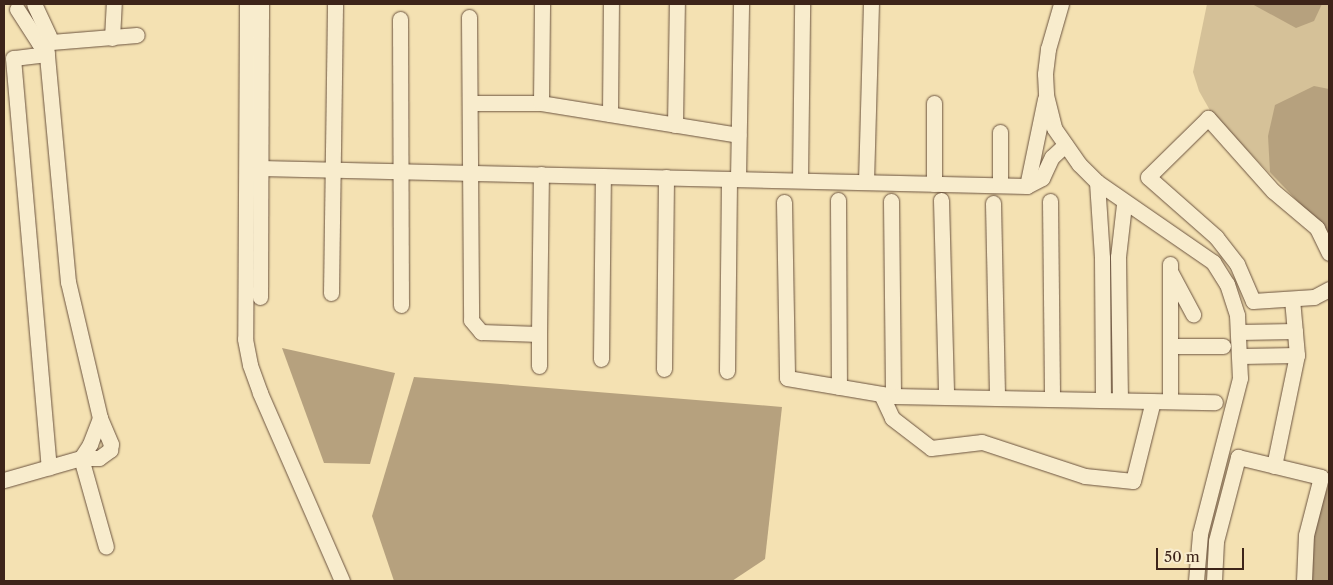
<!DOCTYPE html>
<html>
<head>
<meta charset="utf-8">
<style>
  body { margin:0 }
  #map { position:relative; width:1333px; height:585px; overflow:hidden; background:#f4e1b2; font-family:"Libre Caslon Text",serif }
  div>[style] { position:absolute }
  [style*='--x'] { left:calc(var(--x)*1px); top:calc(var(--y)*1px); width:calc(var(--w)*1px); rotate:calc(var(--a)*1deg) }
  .green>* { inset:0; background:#d5c198 }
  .water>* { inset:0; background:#b6a17e }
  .roads { filter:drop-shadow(0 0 1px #6b533f) drop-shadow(0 0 1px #6b533f) }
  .minor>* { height:15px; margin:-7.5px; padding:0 7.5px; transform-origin:7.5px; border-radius:7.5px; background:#f8eccd }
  span { translate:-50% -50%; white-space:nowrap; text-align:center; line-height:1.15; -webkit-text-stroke:4px #f8eccd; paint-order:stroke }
  .frame { position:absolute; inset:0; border:5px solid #3d2419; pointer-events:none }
  .scale { position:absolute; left:1156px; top:548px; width:88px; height:22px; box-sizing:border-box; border:2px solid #3d2419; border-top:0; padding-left:6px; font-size:15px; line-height:18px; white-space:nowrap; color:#3d2419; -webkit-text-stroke:4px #f8eccd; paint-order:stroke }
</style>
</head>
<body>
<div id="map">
  <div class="green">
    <i style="clip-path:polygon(1207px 4px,1329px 4px,1329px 234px,1212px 114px,1199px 91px,1193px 72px)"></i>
  </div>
  <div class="water">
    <i style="clip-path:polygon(1252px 4px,1322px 4px,1314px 21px,1296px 28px)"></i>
    <i style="clip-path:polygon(1314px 86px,1329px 89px,1329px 234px,1270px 172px,1268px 136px,1275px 105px)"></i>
    <i style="clip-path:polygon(282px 348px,395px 373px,370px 464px,324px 463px)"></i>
    <i style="clip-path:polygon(414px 377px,782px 407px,765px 559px,732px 581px,394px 581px,372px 516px)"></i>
    <i style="clip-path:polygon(1329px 483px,1329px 581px,1312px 581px,1311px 555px,1318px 515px)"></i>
  </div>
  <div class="roads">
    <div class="minor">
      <i style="--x:247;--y:4;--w:335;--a:90.3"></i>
      <i style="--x:245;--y:339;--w:26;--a:79"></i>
      <i style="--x:250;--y:365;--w:30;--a:70"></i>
      <i style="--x:260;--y:393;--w:205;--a:66.4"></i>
      <i style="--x:1061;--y:4;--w:47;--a:106.1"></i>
      <i style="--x:1048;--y:49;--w:25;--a:97"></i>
      <i style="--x:1045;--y:74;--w:21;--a:87"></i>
      <i style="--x:1046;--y:95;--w:34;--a:76"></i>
      <i style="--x:1054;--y:128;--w:44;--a:55.2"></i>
      <i style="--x:1079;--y:164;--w:25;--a:45"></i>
      <i style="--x:1097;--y:182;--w:141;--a:34.6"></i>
      <i style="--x:1213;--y:262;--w:26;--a:58"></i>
      <i style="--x:1227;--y:284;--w:33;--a:72"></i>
      <i style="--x:1237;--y:315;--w:63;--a:87.3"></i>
      <i style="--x:1240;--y:378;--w:161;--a:104.4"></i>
      <i style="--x:1200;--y:534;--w:47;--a:94.9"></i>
      <i style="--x:17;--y:9;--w:40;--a:57.1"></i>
      <i style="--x:39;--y:43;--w:98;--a:-4.7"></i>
      <i style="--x:469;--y:17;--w:303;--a:89.6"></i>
      <i style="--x:471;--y:320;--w:16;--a:50"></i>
      <i style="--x:481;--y:332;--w:58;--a:2"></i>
      <i style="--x:539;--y:334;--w:160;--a:-89.3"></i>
      <i style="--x:400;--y:19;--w:286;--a:89.8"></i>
      <i style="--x:112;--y:38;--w:34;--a:-87"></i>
      <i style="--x:47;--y:54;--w:34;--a:173"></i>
      <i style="--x:13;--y:58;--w:411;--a:85"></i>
      <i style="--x:472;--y:103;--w:69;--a:0"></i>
      <i style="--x:541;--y:103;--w:200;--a:9.2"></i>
      <i style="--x:541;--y:103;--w:99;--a:-89.4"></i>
      <i style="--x:610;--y:114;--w:110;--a:-89.5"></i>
      <i style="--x:675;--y:125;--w:121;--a:-89.1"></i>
      <i style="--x:260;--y:168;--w:767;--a:1.34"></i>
      <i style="--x:1027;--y:186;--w:17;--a:-28"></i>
      <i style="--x:1042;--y:178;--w:23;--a:-65"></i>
      <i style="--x:1052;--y:157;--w:18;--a:-43"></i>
      <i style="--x:738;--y:179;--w:175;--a:-89"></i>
      <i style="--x:800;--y:180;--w:176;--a:-89.3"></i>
      <i style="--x:866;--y:182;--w:178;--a:-88.4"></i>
      <i style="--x:1097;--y:182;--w:76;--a:86.2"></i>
      <i style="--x:1102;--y:258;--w:142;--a:89.6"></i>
      <i style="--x:934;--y:184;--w:81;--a:-90"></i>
      <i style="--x:1000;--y:185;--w:53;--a:-90"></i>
      <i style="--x:1027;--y:186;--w:89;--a:-78.3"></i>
      <i style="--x:838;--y:200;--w:187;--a:89.7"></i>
      <i style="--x:941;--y:200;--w:197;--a:88.5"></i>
      <i style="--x:891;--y:201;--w:195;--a:89.4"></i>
      <i style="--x:1050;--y:201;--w:198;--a:89.4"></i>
      <i style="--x:784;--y:202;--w:176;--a:89"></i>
      <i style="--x:787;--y:378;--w:108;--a:9.6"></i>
      <i style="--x:893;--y:396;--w:322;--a:1.1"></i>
      <i style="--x:993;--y:203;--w:195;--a:88.8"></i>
      <i style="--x:1329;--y:253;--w:28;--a:-116"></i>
      <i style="--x:1317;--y:228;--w:57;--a:-139.9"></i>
      <i style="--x:1273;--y:191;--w:98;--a:-131.7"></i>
      <i style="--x:1208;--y:118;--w:84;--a:135.5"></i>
      <i style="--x:1148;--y:177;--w:91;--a:41.4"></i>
      <i style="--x:1216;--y:237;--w:34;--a:52"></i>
      <i style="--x:1237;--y:264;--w:40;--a:66.6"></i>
      <i style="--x:1253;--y:301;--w:61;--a:-3.8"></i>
      <i style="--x:1314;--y:297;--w:17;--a:-28"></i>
      <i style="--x:1171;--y:273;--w:47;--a:61.8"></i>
      <i style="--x:331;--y:293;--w:288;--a:-89.2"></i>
      <i style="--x:260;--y:297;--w:293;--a:-89.8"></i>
      <i style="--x:1239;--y:332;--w:56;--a:-1"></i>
      <i style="--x:539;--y:334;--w:32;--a:90"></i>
      <i style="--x:1170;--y:346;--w:53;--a:0"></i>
      <i style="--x:1241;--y:356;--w:56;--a:-1"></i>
      <i style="--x:601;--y:359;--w:183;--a:-89.4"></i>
      <i style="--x:664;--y:369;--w:192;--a:-89.4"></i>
      <i style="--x:727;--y:371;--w:192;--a:-89.4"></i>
      <i style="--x:881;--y:394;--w:26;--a:65"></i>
      <i style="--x:892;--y:418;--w:49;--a:37.6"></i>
      <i style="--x:931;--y:448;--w:51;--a:-6.7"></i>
      <i style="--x:982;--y:442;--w:108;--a:18.3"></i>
      <i style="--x:1085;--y:476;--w:48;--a:5.9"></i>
      <i style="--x:1133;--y:481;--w:82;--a:-76"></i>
      <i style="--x:1120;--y:400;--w:143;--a:-90.8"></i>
      <i style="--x:1118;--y:257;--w:53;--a:-83.5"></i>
      <i style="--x:1170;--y:401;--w:137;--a:-90"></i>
      <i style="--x:81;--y:458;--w:92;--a:74.3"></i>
      <i style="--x:81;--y:458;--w:17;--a:-57"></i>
      <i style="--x:90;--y:444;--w:28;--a:-69"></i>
      <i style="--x:1274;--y:466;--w:113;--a:-78.3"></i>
      <i style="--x:1297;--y:355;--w:56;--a:-95.1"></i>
      <i style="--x:4;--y:480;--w:80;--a:-15.9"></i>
      <i style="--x:81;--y:458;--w:18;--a:0"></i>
      <i style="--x:99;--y:458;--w:14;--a:-36"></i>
      <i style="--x:110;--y:450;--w:6;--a:-81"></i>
      <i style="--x:111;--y:444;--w:28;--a:-113"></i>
      <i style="--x:100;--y:418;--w:140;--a:-103.2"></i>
      <i style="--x:68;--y:282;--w:238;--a:-95.3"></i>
      <i style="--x:46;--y:45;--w:9;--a:-72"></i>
      <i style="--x:49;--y:36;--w:35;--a:-115"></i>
      <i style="--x:1214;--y:581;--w:40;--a:-87.1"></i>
      <i style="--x:1216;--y:541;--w:87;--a:-75.3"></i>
      <i style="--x:1238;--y:457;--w:85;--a:13.5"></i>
      <i style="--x:1321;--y:477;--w:60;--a:104.5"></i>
      <i style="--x:1306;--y:535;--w:46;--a:92.5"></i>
    </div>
  </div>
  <div class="frame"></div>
  <div class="scale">50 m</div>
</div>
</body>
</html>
